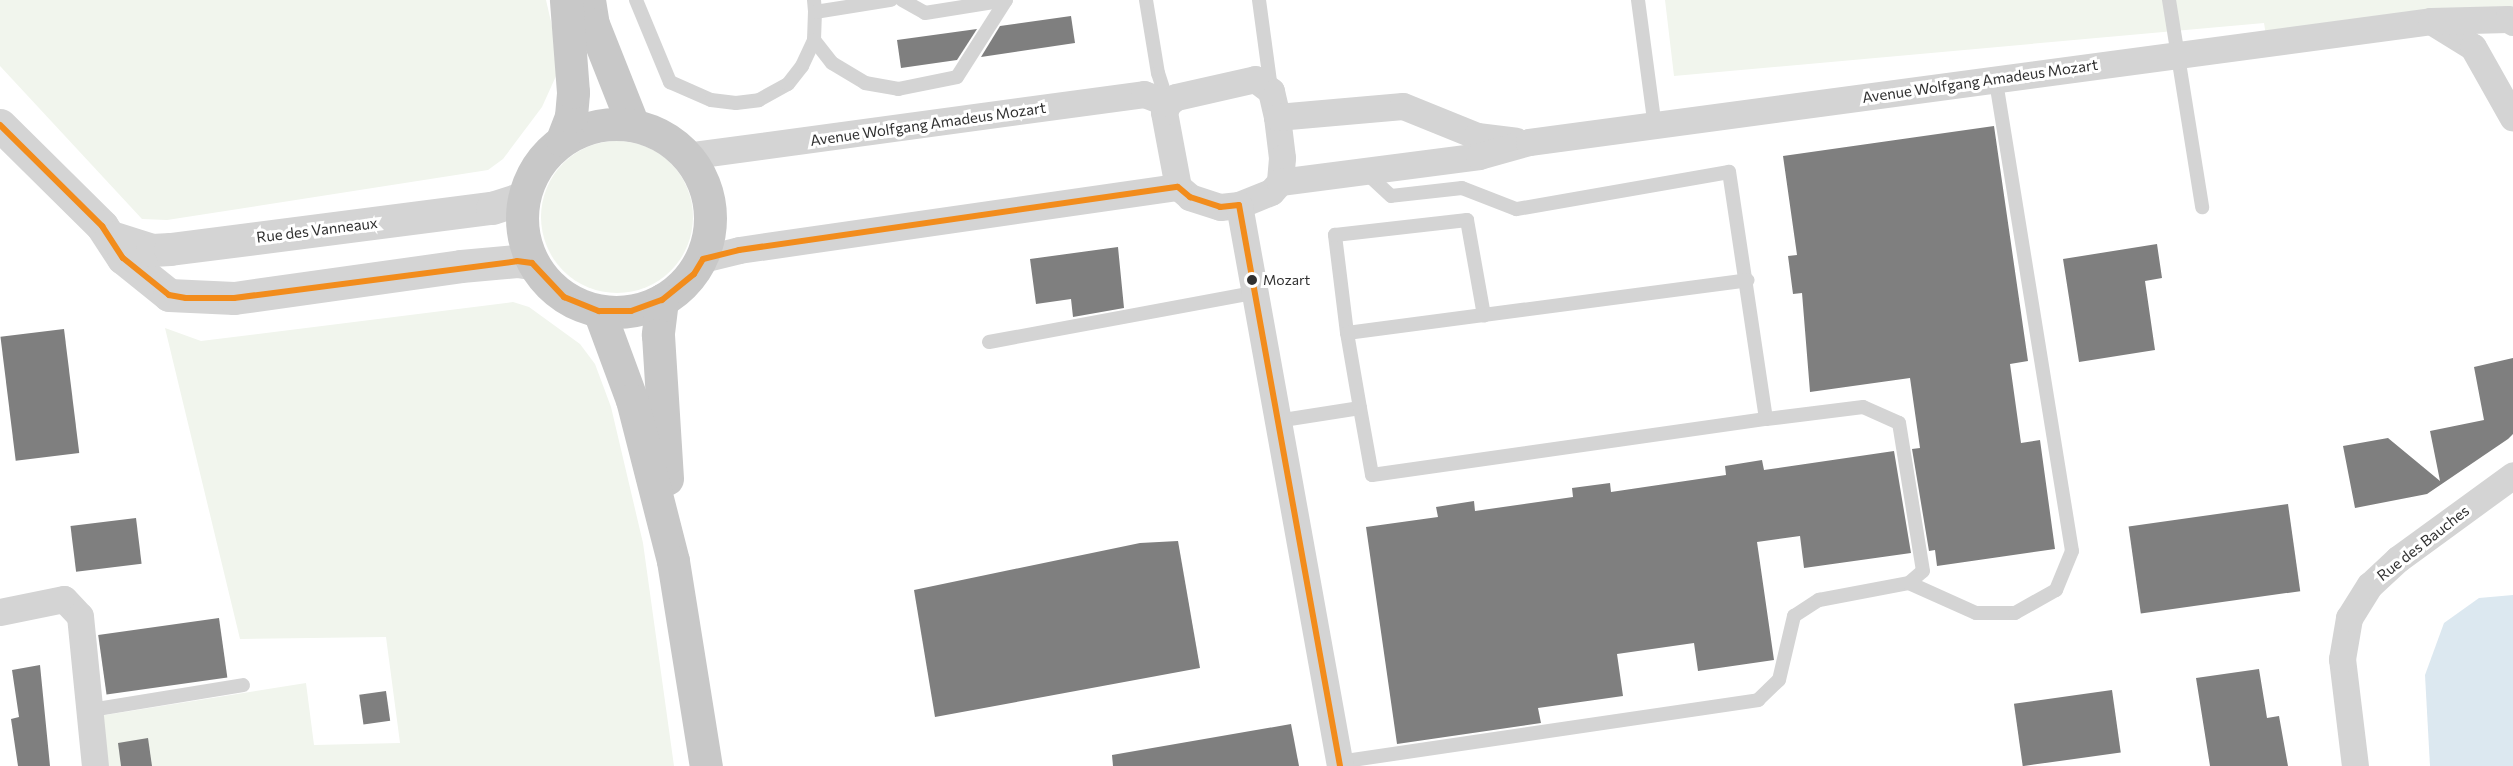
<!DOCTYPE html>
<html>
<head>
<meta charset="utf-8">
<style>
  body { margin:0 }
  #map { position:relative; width:2513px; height:766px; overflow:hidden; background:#fff; font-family:Commissioner,sans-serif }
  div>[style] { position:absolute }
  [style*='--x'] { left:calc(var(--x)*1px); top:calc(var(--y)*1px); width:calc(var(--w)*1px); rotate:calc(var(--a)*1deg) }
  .green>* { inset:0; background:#f1f5ed }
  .round { border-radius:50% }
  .water>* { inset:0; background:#dce8f0 }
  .building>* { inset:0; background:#7f7f7f; transform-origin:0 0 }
  .service>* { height:14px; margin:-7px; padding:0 7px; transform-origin:7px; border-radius:7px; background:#d4d4d4 }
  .minor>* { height:27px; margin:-13.5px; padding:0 13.5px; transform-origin:13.5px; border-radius:13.5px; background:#d4d4d4 }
  .tertiary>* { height:33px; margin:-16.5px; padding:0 16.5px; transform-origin:16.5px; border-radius:16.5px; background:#d4d4d4 }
  .primary>* { height:33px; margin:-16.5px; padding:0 16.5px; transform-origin:16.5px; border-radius:16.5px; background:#c8c8c8 }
  .primary>.ring { margin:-16.5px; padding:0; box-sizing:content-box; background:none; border:33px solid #c8c8c8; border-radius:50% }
  .bus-1>* { height:6px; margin:-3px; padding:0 3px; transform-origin:3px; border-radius:3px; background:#f28c1c }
  .dots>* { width:16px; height:16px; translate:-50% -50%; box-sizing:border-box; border:3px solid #fff; border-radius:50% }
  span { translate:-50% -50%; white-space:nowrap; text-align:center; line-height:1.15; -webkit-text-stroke:6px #fff; paint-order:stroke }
  .bus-label { font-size:14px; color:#303030 }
  .left { translate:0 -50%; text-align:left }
  .street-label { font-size:15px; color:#303030 }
</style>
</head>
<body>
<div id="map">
  <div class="green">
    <i style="clip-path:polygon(0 0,546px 0,561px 65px,542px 107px,503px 159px,488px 170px,167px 220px,142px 219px,0 66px)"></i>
    <i style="clip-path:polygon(1665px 0,2513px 0,2513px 13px,2268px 48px,2264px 23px,1674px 76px)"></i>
    <i class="round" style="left:541px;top:141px;width:152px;height:152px"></i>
    <i style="clip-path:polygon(513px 302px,529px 307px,580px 344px,595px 364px,611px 407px,643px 543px,674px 766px,103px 766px,99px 716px,306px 683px,314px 745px,400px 743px,386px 637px,240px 639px,165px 328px,201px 341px)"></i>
  </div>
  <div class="water">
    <i style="clip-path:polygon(2513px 595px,2513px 766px,2430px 766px,2425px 675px,2444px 623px,2479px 598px)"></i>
  </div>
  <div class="building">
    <i style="clip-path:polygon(1071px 16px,1075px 43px,981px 57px,1000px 26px)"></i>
    <i style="clip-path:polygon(977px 29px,957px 60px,901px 68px,897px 40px)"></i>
    <i style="clip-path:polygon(1994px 126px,2028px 361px,2010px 364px,2021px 443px,2040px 440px,2055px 549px,1937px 566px,1935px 550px,1929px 551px,1912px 449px,1920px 448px,1910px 378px,1810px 392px,1802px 293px,1793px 294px,1788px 256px,1797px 255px,1783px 156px)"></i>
    <i style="clip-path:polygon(2157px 244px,2162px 278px,2145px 281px,2155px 350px,2079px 362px,2063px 259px)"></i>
    <i style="clip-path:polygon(1118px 247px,1124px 308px,1073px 317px,1071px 299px,1036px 304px,1030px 259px)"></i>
    <i style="left:64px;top:329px;width:125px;height:64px;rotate:83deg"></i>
    <i style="clip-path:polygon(2513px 358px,2513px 434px,2508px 439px,2427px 494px,2355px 508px,2343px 446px,2388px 438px,2440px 481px,2430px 431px,2484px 420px,2474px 367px)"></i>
    <i style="clip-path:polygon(1894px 451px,1911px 553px,1804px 568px,1800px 536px,1757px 542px,1774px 660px,1698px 671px,1694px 643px,1617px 654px,1623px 696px,1538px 708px,1541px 723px,1397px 744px,1366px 527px,1438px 517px,1436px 507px,1474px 501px,1475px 511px,1573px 497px,1572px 488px,1610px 483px,1611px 492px,1726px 475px,1725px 466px,1762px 460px,1764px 470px)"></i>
    <i style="left:2288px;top:504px;width:88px;height:161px;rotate:82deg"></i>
    <i style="left:136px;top:518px;width:46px;height:66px;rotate:83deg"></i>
    <i style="clip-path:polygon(1178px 541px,1200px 668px,935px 717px,914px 590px,1140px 543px)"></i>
    <i style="left:219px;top:618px;width:60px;height:122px;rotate:82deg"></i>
    <i style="clip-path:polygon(40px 665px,50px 766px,18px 766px,11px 719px,19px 717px,12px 670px)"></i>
    <i style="clip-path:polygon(2259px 669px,2267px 718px,2279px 716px,2288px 766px,2210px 766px,2196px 678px)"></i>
    <i style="left:2112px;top:690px;width:63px;height:99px;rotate:82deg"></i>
    <i style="left:386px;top:691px;width:30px;height:27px;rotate:82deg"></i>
    <i style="clip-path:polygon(1291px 724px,1299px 766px,1113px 766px,1112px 755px)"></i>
    <i style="clip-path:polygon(148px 738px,152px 766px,121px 766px,118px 743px)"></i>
  </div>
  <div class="service">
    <i style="--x:636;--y:0;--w:89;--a:67.5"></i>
    <i style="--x:670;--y:82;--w:45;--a:23.7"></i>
    <i style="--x:711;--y:100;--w:25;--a:7"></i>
    <i style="--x:736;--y:103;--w:23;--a:-7"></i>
    <i style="--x:759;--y:100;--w:33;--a:-29"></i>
    <i style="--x:788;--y:84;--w:23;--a:-52"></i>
    <i style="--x:802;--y:66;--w:29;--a:-65"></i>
    <i style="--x:814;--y:40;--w:28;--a:-88"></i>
    <i style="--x:814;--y:0;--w:12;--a:85"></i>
    <i style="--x:815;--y:12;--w:77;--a:-9"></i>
    <i style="--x:902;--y:0;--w:26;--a:29"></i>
    <i style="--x:925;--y:13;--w:82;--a:-9.1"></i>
    <i style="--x:1146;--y:0;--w:74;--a:80.7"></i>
    <i style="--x:1158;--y:73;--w:32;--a:72"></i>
    <i style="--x:1259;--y:0;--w:90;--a:82.3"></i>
    <i style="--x:1638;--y:0;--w:129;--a:82.4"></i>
    <i style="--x:2169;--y:0;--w:210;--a:80.9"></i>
    <i style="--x:814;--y:40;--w:29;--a:52"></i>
    <i style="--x:832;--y:63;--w:39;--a:31"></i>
    <i style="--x:865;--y:83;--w:34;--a:10"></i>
    <i style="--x:898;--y:89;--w:60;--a:-11.5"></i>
    <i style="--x:957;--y:77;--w:91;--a:-57.5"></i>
    <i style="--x:1347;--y:333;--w:99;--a:-97"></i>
    <i style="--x:1335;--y:235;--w:133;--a:-6.5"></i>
    <i style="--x:1467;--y:220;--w:97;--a:79.9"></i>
    <i style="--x:989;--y:342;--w:269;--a:-10.5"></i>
    <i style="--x:1360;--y:408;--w:68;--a:79.8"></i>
    <i style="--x:1372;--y:475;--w:398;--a:-8.1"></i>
    <i style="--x:1766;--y:419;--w:250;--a:-98.5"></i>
    <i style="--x:1729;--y:172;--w:216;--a:170.1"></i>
    <i style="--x:1516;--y:209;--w:58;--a:-158.7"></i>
    <i style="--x:1462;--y:188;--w:71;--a:173.6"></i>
    <i style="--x:1391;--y:196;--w:35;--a:-137"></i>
    <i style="--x:1277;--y:421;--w:84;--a:-8.9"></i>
    <i style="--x:1360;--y:408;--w:76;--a:-99.8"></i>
    <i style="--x:1347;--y:333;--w:404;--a:-7.5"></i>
    <i style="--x:1909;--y:583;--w:73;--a:24.1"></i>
    <i style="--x:1976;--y:613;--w:39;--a:0"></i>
    <i style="--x:2015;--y:613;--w:47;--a:-29.3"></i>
    <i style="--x:2056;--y:590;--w:42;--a:-67.7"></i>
    <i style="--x:2072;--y:551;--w:479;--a:-99.2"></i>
    <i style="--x:91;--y:710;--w:154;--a:-9.3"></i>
    <i style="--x:1339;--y:762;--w:424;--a:-8.4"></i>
    <i style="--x:1758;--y:700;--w:29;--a:-44"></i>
    <i style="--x:1779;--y:680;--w:66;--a:-76.8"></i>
    <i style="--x:1794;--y:616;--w:30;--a:-33"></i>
    <i style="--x:1819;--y:600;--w:92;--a:-10.7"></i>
    <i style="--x:1909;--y:583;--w:18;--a:-41"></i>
    <i style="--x:1923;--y:571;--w:150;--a:-99.2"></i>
    <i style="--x:1899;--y:423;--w:39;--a:-156"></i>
    <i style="--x:1863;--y:407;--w:98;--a:172.9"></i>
  </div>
  <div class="minor">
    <i style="--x:2431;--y:21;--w:49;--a:31.8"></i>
    <i style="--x:2473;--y:47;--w:81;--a:60.6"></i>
    <i style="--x:1255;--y:79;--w:20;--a:37"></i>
    <i style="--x:1271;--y:91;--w:27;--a:77"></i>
    <i style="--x:1277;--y:117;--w:41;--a:83"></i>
    <i style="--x:1282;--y:158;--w:24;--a:95"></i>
    <i style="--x:1280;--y:182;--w:13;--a:132"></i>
    <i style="--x:1271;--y:192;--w:35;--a:158"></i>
    <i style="--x:1239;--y:205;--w:19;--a:174"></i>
    <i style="--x:1220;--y:207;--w:32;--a:-162"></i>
    <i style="--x:1190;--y:197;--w:16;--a:-140"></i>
    <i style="--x:1178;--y:187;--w:76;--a:-100.6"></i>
    <i style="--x:1164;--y:112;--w:10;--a:-66"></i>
    <i style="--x:1168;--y:103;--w:10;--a:-37"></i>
    <i style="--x:1176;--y:97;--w:81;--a:-12.8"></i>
    <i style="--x:1277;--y:117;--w:126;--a:-5"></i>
    <i style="--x:1403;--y:106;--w:80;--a:22.1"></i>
    <i style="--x:1477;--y:136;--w:39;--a:7"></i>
    <i style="--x:686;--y:156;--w:462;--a:-7.7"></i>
    <i style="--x:1144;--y:94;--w:26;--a:21"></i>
    <i style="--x:1280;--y:182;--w:201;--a:-7.4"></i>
    <i style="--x:1479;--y:156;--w:52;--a:-15.6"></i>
    <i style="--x:1529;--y:142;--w:910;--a:-7.64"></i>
    <i style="--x:2431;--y:21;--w:77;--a:-1.5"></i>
    <i style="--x:2508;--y:19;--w:6;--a:31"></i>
    <i style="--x:1239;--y:205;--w:570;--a:79.79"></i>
    <i style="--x:703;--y:259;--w:37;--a:-14"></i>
    <i style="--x:739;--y:250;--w:443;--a:-8.2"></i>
    <i style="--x:0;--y:612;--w:65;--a:-11.5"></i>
    <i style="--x:64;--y:599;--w:23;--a:47"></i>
    <i style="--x:80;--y:616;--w:151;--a:84.3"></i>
    <i style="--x:2355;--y:766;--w:108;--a:-96.9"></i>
    <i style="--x:2342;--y:659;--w:42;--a:-80.3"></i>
    <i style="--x:2349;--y:618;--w:39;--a:-58"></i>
    <i style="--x:2370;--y:585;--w:38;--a:-43"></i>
    <i style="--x:2398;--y:559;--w:142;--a:-36.1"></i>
  </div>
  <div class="tertiary">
    <i style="--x:0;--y:125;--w:144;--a:44.7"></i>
    <i style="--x:102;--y:226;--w:38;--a:57"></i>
    <i style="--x:123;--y:258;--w:59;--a:38.8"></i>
    <i style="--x:169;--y:295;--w:65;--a:2.6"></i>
    <i style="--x:234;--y:298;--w:229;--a:-8"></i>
    <i style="--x:461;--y:266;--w:56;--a:-5.1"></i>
    <i style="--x:517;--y:261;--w:15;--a:8"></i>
    <i style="--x:111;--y:237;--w:43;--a:17.6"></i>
    <i style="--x:152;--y:250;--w:18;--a:-3"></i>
    <i style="--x:170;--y:249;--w:325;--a:-7.3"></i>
    <i style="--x:492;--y:208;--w:33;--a:-18"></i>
  </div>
  <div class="primary">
    <i style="--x:589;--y:0;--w:24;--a:81"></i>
    <i style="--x:593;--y:24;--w:109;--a:68.4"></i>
    <i class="ring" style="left:522px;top:124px;width:155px;height:155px"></i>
    <i style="--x:562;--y:140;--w:26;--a:-69"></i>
    <i style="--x:571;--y:116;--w:24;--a:-85"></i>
    <i style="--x:573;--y:92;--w:92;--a:-94.4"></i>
    <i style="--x:662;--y:300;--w:35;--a:97"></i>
    <i style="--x:658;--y:335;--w:144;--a:86.4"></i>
    <i style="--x:599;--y:311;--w:95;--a:69.7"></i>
    <i style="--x:632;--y:400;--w:166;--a:75.7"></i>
    <i style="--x:673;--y:561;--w:208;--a:80.9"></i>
  </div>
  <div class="bus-1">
    <i style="--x:0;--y:125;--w:144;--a:44.7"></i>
    <i style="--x:102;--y:226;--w:38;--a:57"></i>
    <i style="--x:123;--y:258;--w:59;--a:38.8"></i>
    <i style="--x:169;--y:295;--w:17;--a:10"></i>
    <i style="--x:186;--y:298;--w:48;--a:0"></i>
    <i style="--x:234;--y:298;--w:285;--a:-7.4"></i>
    <i style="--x:517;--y:261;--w:15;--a:8"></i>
    <i style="--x:532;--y:263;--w:47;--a:46.7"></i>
    <i style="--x:564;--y:297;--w:38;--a:22"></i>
    <i style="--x:599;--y:311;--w:32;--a:0"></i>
    <i style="--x:631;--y:311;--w:33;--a:-20"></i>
    <i style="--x:662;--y:300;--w:41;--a:-39.1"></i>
    <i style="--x:694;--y:274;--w:17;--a:-59"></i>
    <i style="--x:703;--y:259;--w:37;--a:-14"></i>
    <i style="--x:739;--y:250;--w:443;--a:-8.2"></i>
    <i style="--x:1178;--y:187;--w:16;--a:40"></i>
    <i style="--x:1190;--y:197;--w:32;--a:18"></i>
    <i style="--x:1220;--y:207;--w:19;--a:-6"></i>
    <i style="--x:1239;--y:205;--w:570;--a:79.79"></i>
  </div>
  <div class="dots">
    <i style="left:1252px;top:280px;background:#303030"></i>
  </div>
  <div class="bus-label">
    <span class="left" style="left:1263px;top:280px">Mozart</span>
  </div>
  <div class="street-label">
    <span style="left:1980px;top:81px;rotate:-8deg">Avenue Wolfgang Amadeus Mozart</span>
    <span style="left:928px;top:124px;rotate:-8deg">Avenue Wolfgang Amadeus Mozart</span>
    <span style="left:317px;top:230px;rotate:-7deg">Rue des Vanneaux</span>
    <span style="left:2423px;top:543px;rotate:-38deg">Rue des Bauches</span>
  </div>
</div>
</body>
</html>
